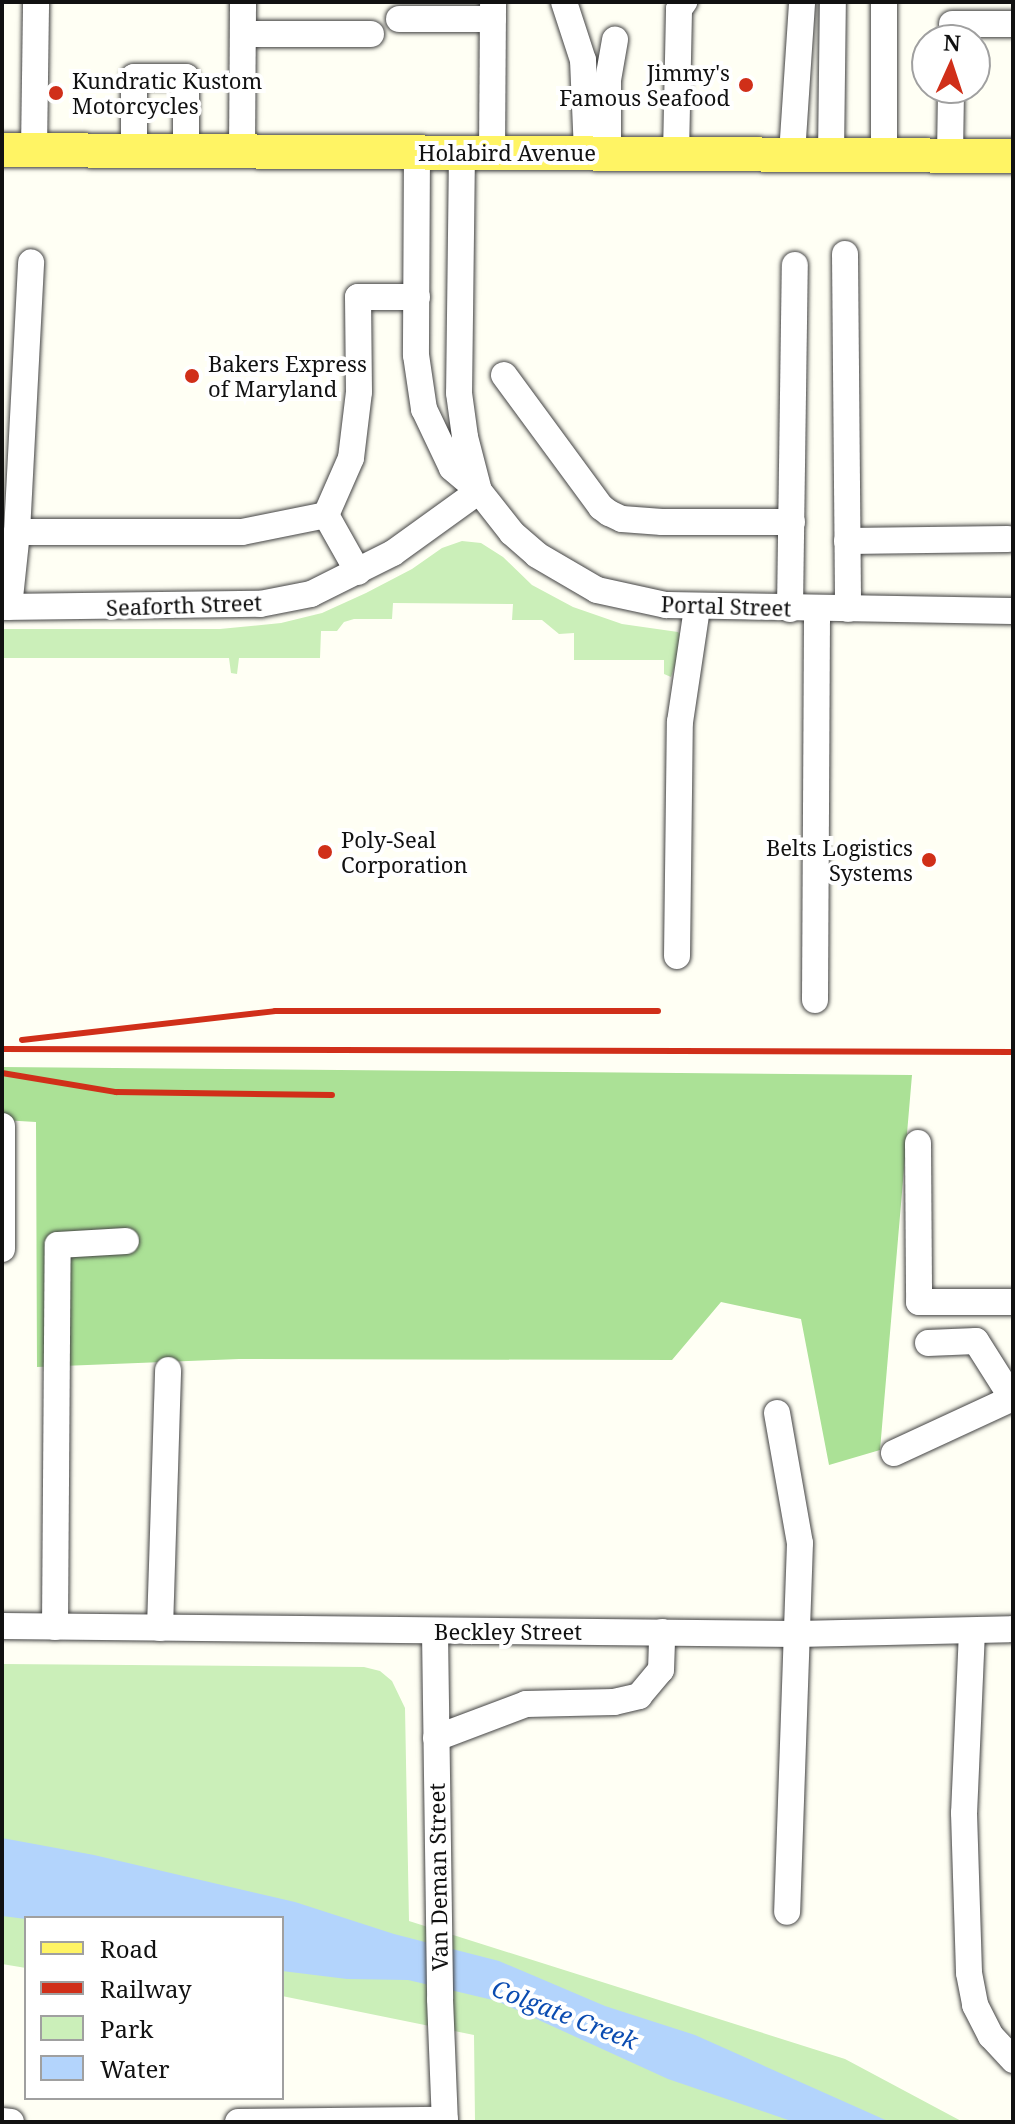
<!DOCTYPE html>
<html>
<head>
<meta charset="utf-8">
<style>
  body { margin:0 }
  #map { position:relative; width:1015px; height:2124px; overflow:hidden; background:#fffff4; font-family:"Noto Serif",serif }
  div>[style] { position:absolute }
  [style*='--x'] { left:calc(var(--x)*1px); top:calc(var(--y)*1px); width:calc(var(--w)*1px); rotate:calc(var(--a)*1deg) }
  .green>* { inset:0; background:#cbefb9 }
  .forest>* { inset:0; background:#abe196 }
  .water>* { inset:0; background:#b3d4fc }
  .roads { filter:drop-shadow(0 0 2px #444) drop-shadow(0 0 2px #444) }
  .minor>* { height:26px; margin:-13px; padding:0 13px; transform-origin:13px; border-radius:13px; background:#fff }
  .major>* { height:34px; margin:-17px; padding:0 17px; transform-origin:17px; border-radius:17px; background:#fff464 }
  .rail>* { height:6px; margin:-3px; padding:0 3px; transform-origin:3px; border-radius:3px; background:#d02f19 }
  .dots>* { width:22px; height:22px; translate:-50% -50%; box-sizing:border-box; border:4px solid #fff; border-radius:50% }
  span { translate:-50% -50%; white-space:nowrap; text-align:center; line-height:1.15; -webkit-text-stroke:8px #fff; paint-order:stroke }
  .poi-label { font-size:22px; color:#111 }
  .right { translate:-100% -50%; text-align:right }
  .left { translate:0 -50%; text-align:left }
  .street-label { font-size:22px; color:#111 }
  .water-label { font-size:24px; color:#0b4cb1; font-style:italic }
  .frame { position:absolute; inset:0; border:4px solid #111; pointer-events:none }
  .legend { position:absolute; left:24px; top:1916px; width:260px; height:184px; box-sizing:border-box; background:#fff; border:2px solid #a0a0a0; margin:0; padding:10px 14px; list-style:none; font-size:24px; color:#111 }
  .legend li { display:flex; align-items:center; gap:16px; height:40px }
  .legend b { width:40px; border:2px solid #a0a0a0 }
  .north { position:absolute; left:911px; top:24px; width:80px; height:80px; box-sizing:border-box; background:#fff; border:2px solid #a0a0a0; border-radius:50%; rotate:3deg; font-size:22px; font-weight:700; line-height:32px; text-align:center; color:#111 }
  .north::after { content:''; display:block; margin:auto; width:28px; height:36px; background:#d02f19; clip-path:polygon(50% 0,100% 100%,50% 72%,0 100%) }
</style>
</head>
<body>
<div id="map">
  <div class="green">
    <i style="clip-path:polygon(462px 541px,481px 543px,503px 557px,532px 585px,573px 607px,622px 624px,678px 632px,683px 641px,671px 677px,664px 674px,664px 660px,574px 660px,574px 633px,559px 634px,542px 620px,512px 620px,513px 604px,393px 603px,392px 619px,354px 619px,344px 622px,337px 631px,321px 631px,320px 658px,239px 658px,237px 674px,231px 673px,229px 658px,2px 658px,2px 629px,220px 629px,281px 623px,322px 613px,366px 593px,412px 569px,442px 548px)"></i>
    <i style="clip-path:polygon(2px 1664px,364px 1667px,380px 1671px,392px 1681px,405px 1708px,409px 1921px,845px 2059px,963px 2122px,475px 2122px,474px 2035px,282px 1996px,282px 1918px,26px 1918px,26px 1968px,2px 1964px)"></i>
  </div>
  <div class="forest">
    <i style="clip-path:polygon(2px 1067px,912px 1075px,880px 1450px,829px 1465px,801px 1319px,721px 1302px,672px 1360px,239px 1359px,37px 1367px,36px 1122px,2px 1120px)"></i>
  </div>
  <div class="water">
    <i style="clip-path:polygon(2px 1838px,94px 1855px,295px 1902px,394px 1934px,499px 1961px,605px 2006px,695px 2035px,890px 2122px,794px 2122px,668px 2079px,497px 2001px,408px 1980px,347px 1979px,282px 1971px,282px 1918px,26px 1919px,2px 1916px)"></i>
  </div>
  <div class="roads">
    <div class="minor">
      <i style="--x:564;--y:2;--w:61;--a:71.9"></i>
      <i style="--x:583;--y:60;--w:93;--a:87.5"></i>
      <i style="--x:884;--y:2;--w:153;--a:90"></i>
      <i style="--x:399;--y:19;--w:94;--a:0"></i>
      <i style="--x:952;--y:24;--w:61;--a:0"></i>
      <i style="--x:243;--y:34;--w:128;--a:0"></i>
      <i style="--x:34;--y:150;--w:148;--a:-89.2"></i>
      <i style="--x:134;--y:150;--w:73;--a:-90"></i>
      <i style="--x:134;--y:77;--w:52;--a:0"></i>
      <i style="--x:186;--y:77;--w:74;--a:90"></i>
      <i style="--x:242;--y:151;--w:149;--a:-89.6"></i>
      <i style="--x:417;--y:152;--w:203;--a:90.3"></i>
      <i style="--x:416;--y:355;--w:55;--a:81.6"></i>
      <i style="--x:424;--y:409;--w:65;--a:64.6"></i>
      <i style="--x:452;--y:468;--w:35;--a:40"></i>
      <i style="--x:479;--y:491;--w:53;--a:51.8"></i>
      <i style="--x:512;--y:533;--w:33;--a:41"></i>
      <i style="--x:537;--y:555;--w:69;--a:30.3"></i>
      <i style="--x:597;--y:590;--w:71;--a:12.3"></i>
      <i style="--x:666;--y:605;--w:347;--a:1"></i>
      <i style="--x:462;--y:152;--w:241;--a:90.7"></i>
      <i style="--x:459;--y:393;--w:44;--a:82.2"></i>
      <i style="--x:465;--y:437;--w:56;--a:75.5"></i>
      <i style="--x:492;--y:153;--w:151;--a:-89.6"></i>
      <i style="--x:608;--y:153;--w:73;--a:-90"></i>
      <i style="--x:608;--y:80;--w:41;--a:-80.1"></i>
      <i style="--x:676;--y:154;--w:145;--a:-88.8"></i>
      <i style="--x:679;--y:9;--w:9;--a:-54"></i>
      <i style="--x:792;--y:154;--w:152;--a:-86.2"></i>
      <i style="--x:831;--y:155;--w:153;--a:-89.3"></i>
      <i style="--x:950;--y:155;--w:67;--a:-89.1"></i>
      <i style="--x:845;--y:254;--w:355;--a:89.5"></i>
      <i style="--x:504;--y:375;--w:164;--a:53.7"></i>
      <i style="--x:601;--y:507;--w:10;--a:37"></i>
      <i style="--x:609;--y:513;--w:14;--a:25"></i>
      <i style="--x:622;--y:519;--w:40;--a:4.3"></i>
      <i style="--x:662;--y:522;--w:130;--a:0"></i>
      <i style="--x:17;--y:532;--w:225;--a:0"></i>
      <i style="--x:242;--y:532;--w:86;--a:-11.4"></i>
      <i style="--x:847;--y:541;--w:161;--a:-0.7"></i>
      <i style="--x:358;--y:572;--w:65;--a:-119.3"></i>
      <i style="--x:326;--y:515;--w:62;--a:-66.3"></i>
      <i style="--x:351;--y:458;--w:66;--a:-83.1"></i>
      <i style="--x:359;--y:392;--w:95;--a:-90.6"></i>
      <i style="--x:358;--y:297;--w:59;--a:0"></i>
      <i style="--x:2;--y:607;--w:258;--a:-0.7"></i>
      <i style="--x:260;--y:604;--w:52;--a:-11.1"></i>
      <i style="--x:311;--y:594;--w:92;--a:-26.6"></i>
      <i style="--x:393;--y:553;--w:106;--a:-35.8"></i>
      <i style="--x:9;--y:607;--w:75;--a:-83.9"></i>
      <i style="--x:17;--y:532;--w:270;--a:-87"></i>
      <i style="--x:790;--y:609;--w:344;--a:-89.2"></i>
      <i style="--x:677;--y:956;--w:234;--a:-89.3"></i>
      <i style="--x:680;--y:722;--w:115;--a:-81.5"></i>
      <i style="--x:815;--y:1000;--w:391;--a:-89.7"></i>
      <i style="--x:918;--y:1143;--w:159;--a:89.6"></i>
      <i style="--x:919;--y:1302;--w:94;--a:0"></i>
      <i style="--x:2;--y:1249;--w:123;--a:-90"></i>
      <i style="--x:928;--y:1343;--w:48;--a:-2.4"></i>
      <i style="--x:976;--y:1341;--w:67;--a:57.7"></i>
      <i style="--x:777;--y:1413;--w:132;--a:80"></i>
      <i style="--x:800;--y:1543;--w:369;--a:92"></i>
      <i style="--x:894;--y:1453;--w:131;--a:-24.8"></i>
      <i style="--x:2;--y:1626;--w:795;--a:0.58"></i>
      <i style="--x:797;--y:1634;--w:216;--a:-1.3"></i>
      <i style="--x:55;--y:1627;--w:382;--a:-89.6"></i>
      <i style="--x:58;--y:1245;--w:68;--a:-3.4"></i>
      <i style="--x:160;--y:1628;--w:258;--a:-88.2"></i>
      <i style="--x:972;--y:1631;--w:182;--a:92.5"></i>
      <i style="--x:964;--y:1813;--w:160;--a:88.2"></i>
      <i style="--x:969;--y:1973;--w:33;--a:79"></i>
      <i style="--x:975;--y:2005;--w:35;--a:63"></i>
      <i style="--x:991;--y:2036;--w:33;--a:47"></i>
      <i style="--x:435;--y:1632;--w:367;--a:89.2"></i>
      <i style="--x:440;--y:1999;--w:123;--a:87.7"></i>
      <i style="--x:436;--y:1738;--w:96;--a:-20.7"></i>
      <i style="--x:526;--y:1704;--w:88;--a:-1.3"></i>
      <i style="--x:614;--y:1702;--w:26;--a:-13"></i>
      <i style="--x:639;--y:1696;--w:34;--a:-50"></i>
      <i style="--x:661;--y:1670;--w:38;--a:-88"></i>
      <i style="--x:2;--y:2121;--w:9;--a:6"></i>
      <i style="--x:238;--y:2122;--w:207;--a:-0.6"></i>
    </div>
    <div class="major">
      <i style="--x:2;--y:150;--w:1011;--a:0.34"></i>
    </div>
  </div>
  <div class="rail">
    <i style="--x:22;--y:1040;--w:255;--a:-6.5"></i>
    <i style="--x:275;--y:1011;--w:383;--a:0"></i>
    <i style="--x:2;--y:1049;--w:1011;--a:0.17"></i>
    <i style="--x:2;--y:1073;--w:116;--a:9.5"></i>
    <i style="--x:116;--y:1092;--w:216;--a:0.8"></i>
  </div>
  <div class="dots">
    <i style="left:746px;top:85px;background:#d02f19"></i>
    <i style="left:56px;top:93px;background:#d02f19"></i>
    <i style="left:192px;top:376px;background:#d02f19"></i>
    <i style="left:325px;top:852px;background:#d02f19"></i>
    <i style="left:929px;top:860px;background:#d02f19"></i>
  </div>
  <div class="poi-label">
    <span class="right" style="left:730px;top:85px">Jimmy's<br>Famous Seafood</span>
    <span class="left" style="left:72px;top:93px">Kundratic Kustom<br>Motorcycles</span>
    <span class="left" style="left:208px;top:376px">Bakers Express<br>of Maryland</span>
    <span class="left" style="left:341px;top:852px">Poly-Seal<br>Corporation</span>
    <span class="right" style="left:913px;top:860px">Belts Logistics<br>Systems</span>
  </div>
  <div class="street-label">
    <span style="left:507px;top:153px">Holabird Avenue</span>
    <span style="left:184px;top:605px;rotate:-2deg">Seaforth Street</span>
    <span style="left:726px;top:606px;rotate:2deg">Portal Street</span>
    <span style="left:508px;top:1632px">Beckley Street</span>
    <span style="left:438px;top:1877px;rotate:-91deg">Van Deman Street</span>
  </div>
  <div class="water-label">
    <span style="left:565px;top:2014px;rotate:21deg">Colgate Creek</span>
  </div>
  <div class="frame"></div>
  <ul class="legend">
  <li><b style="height:10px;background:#fff464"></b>Road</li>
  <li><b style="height:10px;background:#d02f19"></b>Railway</li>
  <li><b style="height:22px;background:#cbefb9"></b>Park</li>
  <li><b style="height:22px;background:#b3d4fc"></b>Water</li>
  </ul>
  <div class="north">N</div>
</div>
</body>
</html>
